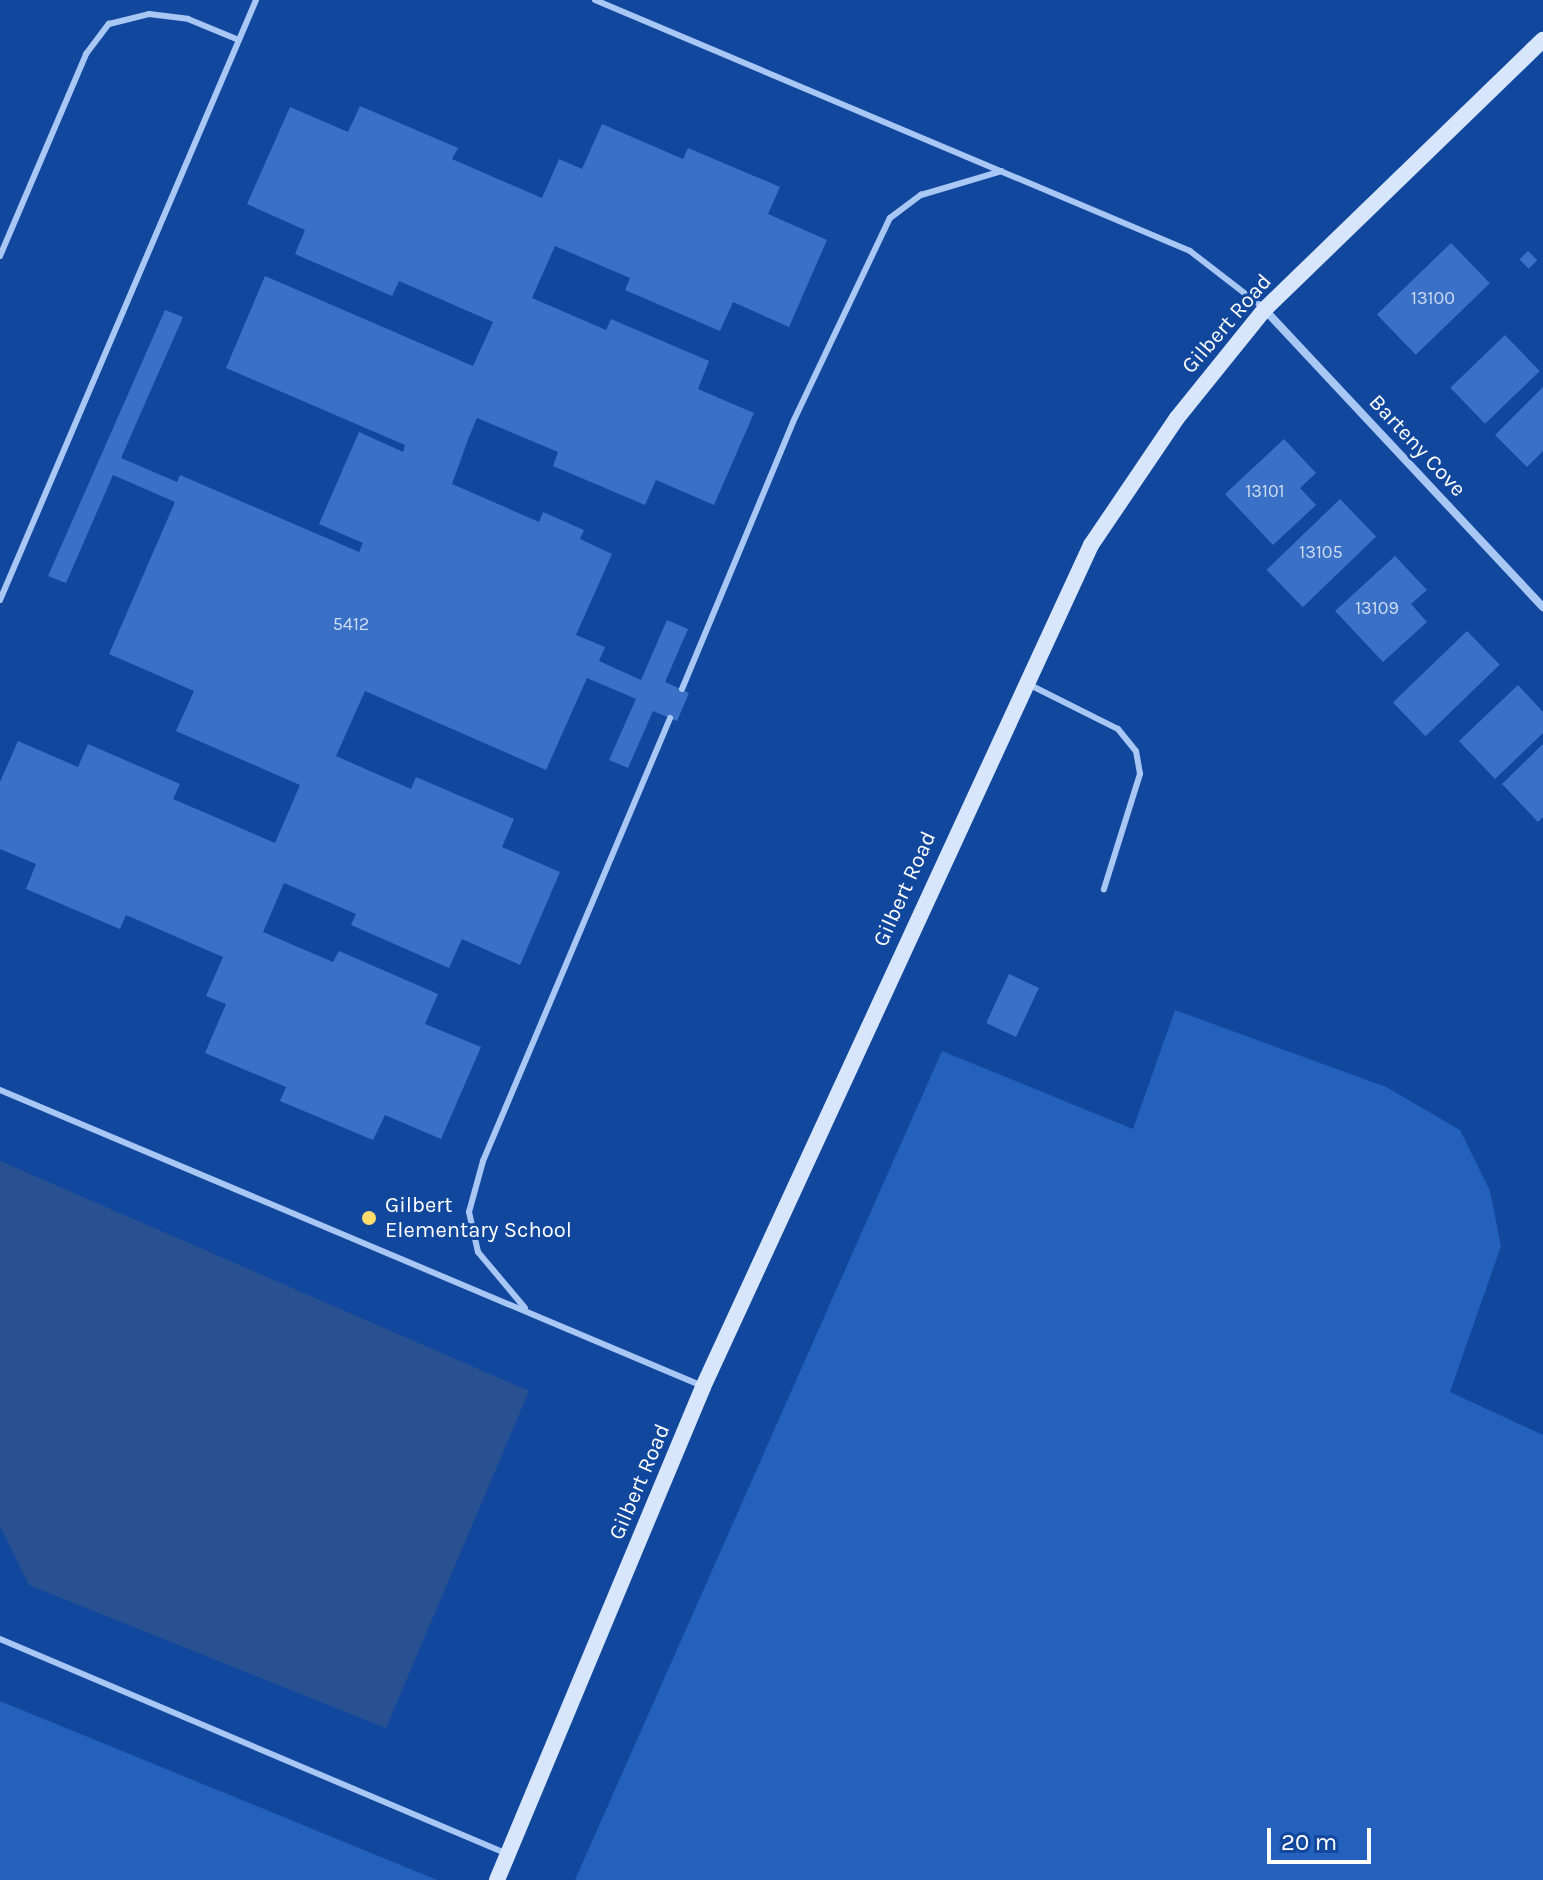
<!DOCTYPE html>
<html>
<head>
<meta charset="utf-8">
<style>
  body { margin:0 }
  #map { position:relative; width:1543px; height:1880px; overflow:hidden; background:#11489e; font-family:Karla,sans-serif }
  div>[style] { position:absolute }
  [style*='--x'] { left:calc(var(--x)*1px); top:calc(var(--y)*1px); width:calc(var(--w)*1px); rotate:calc(var(--a)*1deg) }
  .green>* { inset:0; background:#2461bd }
  .water>* { inset:0; background:#295191 }
  .building>* { inset:0; background:#3a71c6; transform-origin:0 0 }
  .lane>* { height:6px; margin:-3px; padding:0 3px; transform-origin:3px; border-radius:3px; background:#a8c7f5 }
  .street>* { height:8px; margin:-4px; padding:0 4px; transform-origin:4px; border-radius:4px; background:#a8c7f5 }
  .secondary>* { height:16px; margin:-8px; padding:0 8px; transform-origin:8px; border-radius:8px; background:#d8e6fd }
  .dots>* { width:22px; height:22px; translate:-50% -50%; box-sizing:border-box; border:4px solid #11489e; border-radius:50% }
  span { translate:-50% -50%; white-space:nowrap; text-align:center; line-height:1.15; -webkit-text-stroke:6px #11489e; paint-order:stroke }
  .number-label { font-size:18px; color:#cedcf1 }
  .number-label span { -webkit-text-stroke-width:0 }
  .street-label { font-size:22px; color:#fff }
  .poi-label { font-size:22px; color:#fff }
  .left { translate:0 -50%; text-align:left }
  .scale { position:absolute; left:1267px; top:1828px; width:104px; height:36px; box-sizing:border-box; border:4px solid #fff; border-top:0; padding-left:10px; font-size:24px; line-height:28px; white-space:nowrap; color:#fff; -webkit-text-stroke:6px #11489e; paint-order:stroke }
</style>
</head>
<body>
<div id="map">
  <div class="green">
    <i style="clip-path:polygon(1175px 1010px,1386px 1087px,1460px 1130px,1490px 1191px,1501px 1246px,1450px 1392px,1543px 1435px,1543px 1880px,575px 1880px,942px 1051px,1133px 1129px)"></i>
    <i style="clip-path:polygon(0 1701px,437px 1880px,0 1880px)"></i>
  </div>
  <div class="water">
    <i style="clip-path:polygon(0 1161px,529px 1391px,386px 1728px,29px 1585px,0 1526px)"></i>
  </div>
  <div class="building">
    <i style="clip-path:polygon(360px 106px,458px 148px,452px 159px,542px 198px,559px 159px,582px 169px,602px 124px,683px 159px,688px 148px,780px 187px,768px 214px,827px 240px,789px 327px,733px 302px,720px 331px,625px 290px,630px 278px,555px 246px,532px 298px,606px 330px,611px 319px,709px 361px,698px 389px,754px 413px,714px 505px,656px 480px,645px 505px,553px 466px,558px 452px,477px 418px,469px 437px,452px 484px,539px 522px,543px 512px,584px 530px,580px 539px,612px 554px,576px 635px,605px 647px,599px 661px,641px 680px,667px 620px,688px 629px,665px 682px,689px 693px,677px 721px,653px 711px,628px 768px,609px 760px,636px 699px,587px 678px,546px 770px,365px 691px,336px 756px,411px 789px,416px 777px,514px 819px,502px 847px,560px 872px,520px 965px,462px 939px,449px 968px,351px 925px,356px 914px,284px 883px,263px 932px,333px 962px,339px 951px,438px 994px,425px 1024px,481px 1047px,441px 1139px,385px 1115px,373px 1140px,280px 1101px,286px 1087px,205px 1053px,226px 1004px,206px 996px,223px 957px,126px 915px,120px 929px,26px 889px,36px 864px,0 849px,0 782px,18px 741px,78px 767px,88px 744px,180px 784px,173px 799px,275px 843px,300px 785px,176px 731px,194px 691px,109px 654px,175px 502px,113px 475px,66px 583px,48px 576px,165px 310px,183px 317px,121px 458px,177px 482px,180px 475px,359px 552px,363px 543px,319px 524px,359px 432px,403px 452px,405px 445px,226px 368px,265px 276px,473px 366px,493px 322px,399px 281px,392px 296px,295px 254px,305px 230px,247px 204px,290px 107px,348px 132px)"></i>
    <i style="left:1451px;top:243px;width:56px;height:103px;rotate:46deg"></i>
    <i style="left:1528px;top:251px;width:13px;height:12px;rotate:45deg"></i>
    <i style="left:1505px;top:335px;width:50px;height:76px;rotate:46deg"></i>
    <i style="clip-path:polygon(1543px 387px,1543px 451px,1527px 467px,1495px 435px)"></i>
    <i style="clip-path:polygon(1284px 439px,1316px 473px,1300px 488px,1316px 505px,1273px 545px,1225px 494px)"></i>
    <i style="left:1340px;top:499px;width:52px;height:102px;rotate:46deg"></i>
    <i style="clip-path:polygon(1395px 556px,1427px 590px,1411px 604px,1427px 622px,1383px 662px,1335px 611px)"></i>
    <i style="left:1467px;top:631px;width:47px;height:103px;rotate:46deg"></i>
    <i style="clip-path:polygon(1518px 685px,1543px 712px,1543px 733px,1495px 779px,1459px 741px)"></i>
    <i style="clip-path:polygon(1543px 744px,1543px 817px,1538px 822px,1502px 784px)"></i>
    <i style="left:1009px;top:974px;width:33px;height:54px;rotate:25deg"></i>
  </div>
  <div class="lane">
    <i style="--x:595;--y:0;--w:646;--a:22.87"></i>
    <i style="--x:1190;--y:251;--w:95;--a:37.7"></i>
    <i style="--x:0;--y:256;--w:220;--a:-66.9"></i>
    <i style="--x:86;--y:54;--w:38;--a:-53"></i>
    <i style="--x:109;--y:24;--w:41;--a:-14"></i>
    <i style="--x:149;--y:14;--w:39;--a:7"></i>
    <i style="--x:188;--y:19;--w:55;--a:22.4"></i>
    <i style="--x:0;--y:600;--w:652;--a:-66.89"></i>
    <i style="--x:1030;--y:685;--w:98;--a:26.6"></i>
    <i style="--x:1118;--y:729;--w:28;--a:51"></i>
    <i style="--x:1136;--y:751;--w:23;--a:80"></i>
    <i style="--x:1140;--y:774;--w:121;--a:107.4"></i>
    <i style="--x:682;--y:689;--w:289;--a:-67.4"></i>
    <i style="--x:793;--y:422;--w:226;--a:-64.6"></i>
    <i style="--x:890;--y:218;--w:39;--a:-37"></i>
    <i style="--x:921;--y:195;--w:84;--a:-16.5"></i>
    <i style="--x:0;--y:1090;--w:760;--a:22.85"></i>
    <i style="--x:525;--y:1308;--w:73;--a:-130"></i>
    <i style="--x:478;--y:1252;--w:41;--a:-102.7"></i>
    <i style="--x:469;--y:1212;--w:53;--a:-74.6"></i>
    <i style="--x:483;--y:1161;--w:481;--a:-67.1"></i>
    <i style="--x:0;--y:1639;--w:548;--a:22.97"></i>
  </div>
  <div class="street">
    <i style="--x:1265;--y:310;--w:407;--a:46.9"></i>
  </div>
  <div class="secondary">
    <i style="--x:497;--y:1880;--w:534;--a:-67.32"></i>
    <i style="--x:703;--y:1387;--w:927;--a:-65.26"></i>
    <i style="--x:1091;--y:545;--w:153;--a:-55.9"></i>
    <i style="--x:1177;--y:418;--w:140;--a:-51.1"></i>
    <i style="--x:1265;--y:309;--w:387;--a:-44.1"></i>
  </div>
  <div class="dots">
    <i style="left:369px;top:1218px;background:#ffdc6b"></i>
  </div>
  <div class="number-label">
    <span style="left:1433px;top:298px">13100</span>
    <span style="left:1265px;top:491px">13101</span>
    <span style="left:1321px;top:552px">13105</span>
    <span style="left:1377px;top:608px">13109</span>
    <span style="left:351px;top:624px">5412</span>
  </div>
  <div class="street-label">
    <span style="left:1227px;top:324px;rotate:-49deg">Gilbert Road</span>
    <span style="left:1417px;top:446px;rotate:47deg">Barteny Cove</span>
    <span style="left:905px;top:889px;rotate:-66deg">Gilbert Road</span>
    <span style="left:640px;top:1482px;rotate:-67deg">Gilbert Road</span>
  </div>
  <div class="poi-label">
    <span class="left" style="left:385px;top:1218px">Gilbert<br>Elementary School</span>
  </div>
  <div class="scale">20 m</div>
</div>
</body>
</html>
